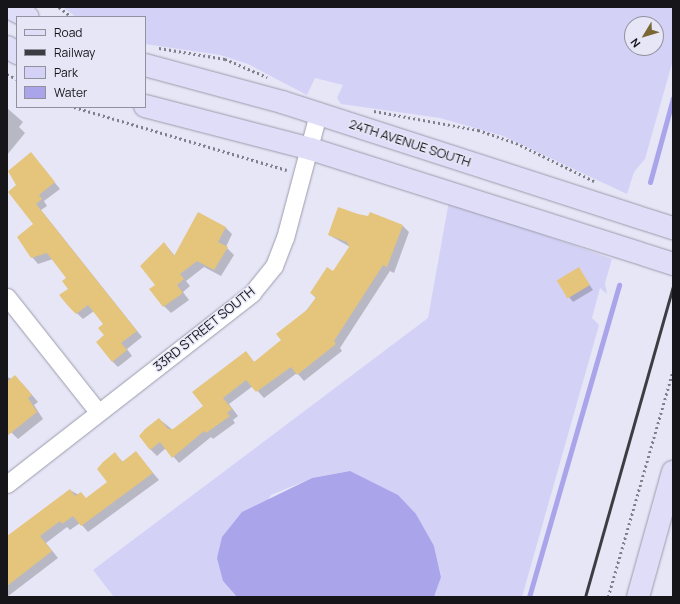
<!DOCTYPE html>
<html>
<head>
<meta charset="utf-8">
<style>
  body { margin:0 }
  #map { position:relative; width:680px; height:604px; overflow:hidden; background:#e6e6f7; font-family:Manrope,sans-serif }
  div>[style] { position:absolute }
  [style*='--x'] { left:calc(var(--x)*1px); top:calc(var(--y)*1px); width:calc(var(--w)*1px); rotate:calc(var(--a)*1deg) }
  .green>* { inset:0; background:#d3d2f6 }
  .water>* { inset:0; background:#aaa5ea }
  .shadow>* { inset:0; background:#0003 }
  .stream>* { height:5px; margin:-2.5px; padding:0 2.5px; transform-origin:2.5px; border-radius:2.5px; background:#aaa5ea }
  .building>* { inset:0; background:#e5c57c; transform-origin:0 0 }
  .path>* { height:2.5px; margin-top:-1.25px; transform-origin:0; background:repeating-linear-gradient(90deg,#80808b 0 2px,transparent 0 5px) }
  .roads { filter:drop-shadow(0 0 1px #9b9bab) drop-shadow(0 0 1px #9b9bab) }
  .minor>* { height:17px; margin:-8.5px; padding:0 8.5px; transform-origin:8.5px; border-radius:8.5px; background:#fff }
  .major>* { height:22px; margin:-11px; padding:0 11px; transform-origin:11px; border-radius:11px; background:#dfddf8 }
  .rail>* { height:3px; margin:-1.5px; padding:0 1.5px; transform-origin:1.5px; border-radius:1.5px; background:#3c3c43 }
  span { translate:-50% -50%; white-space:nowrap; text-align:center; line-height:1.15; -webkit-text-stroke:3px #e6e6f7; paint-order:stroke }
  .street-label { font-size:13px; color:#15151a }
  .frame { position:absolute; inset:0; border:8px solid #15151a; pointer-events:none }
  .legend { position:absolute; left:16px; top:16px; width:130px; height:92px; box-sizing:border-box; background:#e6e6f7; border:1px solid #92929f; margin:0; padding:5px 7px; list-style:none; font-size:12px; color:#15151a }
  .legend li { display:flex; align-items:center; gap:8px; height:20px }
  .legend b { width:20px; border:1px solid #92929f }
  .north { position:absolute; left:624px; top:16px; width:40px; height:40px; box-sizing:border-box; background:#e6e6f7; border:1px solid #92929f; border-radius:50%; rotate:232deg; font-size:11px; font-weight:700; line-height:16px; text-align:center; color:#15151a }
  .north::after { content:''; display:block; margin:auto; width:14px; height:18px; background:#7b6736; clip-path:polygon(50% 0,100% 100%,50% 72%,0 100%) }
</style>
</head>
<body>
<div id="map">
  <div class="green">
    <i style="clip-path:polygon(evenodd,63px 7px,673px 7px,673px 60px,645px 159px,634px 172px,627px 194px,503px 136px,440px 118px,341px 104px,337px 98px,343px 85px,315px 78px,307px 95px,248px 64px,220px 55px,145px 44px,145px 17px,76px 17px,63px 7px,632px 24px,656px 24px,656px 48px,632px 48px,632px 24px)"></i>
    <i style="clip-path:polygon(449px 201px,612px 259px,605px 283px,607px 294px,600px 288px,592px 318px,599px 325px,522px 597px,434px 597px,441px 576px,434px 546px,350px 471px,312px 478px,271px 495px,223px 581px,237px 597px,114px 597px,93px 570px,428px 318px)"></i>
  </div>
  <div class="water">
    <i style="clip-path:polygon(350px 471px,398px 495px,416px 514px,434px 546px,441px 577px,434px 597px,237px 597px,223px 581px,217px 558px,222px 537px,242px 512px,312px 478px)"></i>
  </div>
  <div class="shadow">
    <i style="clip-path:polygon(7px 108px,23px 122px,19px 127px,25px 133px,7px 155px)"></i>
    <i style="clip-path:polygon(31px 153px,60px 189px,44px 201px,47px 206px,41px 210px,142px 337px,127px 349px,132px 356px,118px 367px,112px 361px,104px 324px,94px 311px,83px 319px,69px 306px,68px 278px,53px 259px,38px 264px,32px 257px,35px 224px,18px 185px)"></i>
    <i style="clip-path:polygon(370px 213px,403px 226px,409px 232px,394px 273px,390px 271px,340px 348px,342px 351px,304px 381px,297px 373px,264px 398px,253px 386px,229px 404px,238px 416px,233px 420px,235px 423px,213px 439px,211px 437px,179px 463px,166px 448px,157px 456px,150px 449px,159px 419px,173px 430px,204px 406px,246px 352px,255px 363px,283px 340px,316px 298px,311px 293px,333px 272px,350px 247px,329px 235px,357px 215px,369px 217px)"></i>
    <i style="clip-path:polygon(225px 227px,232px 234px,226px 247px,234px 255px,221px 276px,204px 267px,186px 281px,190px 286px,183px 292px,189px 300px,171px 313px,164px 306px,156px 285px,164px 243px,175px 256px)"></i>
    <i style="clip-path:polygon(579px 269px,593px 290px,573px 302px,569px 297px)"></i>
    <i style="clip-path:polygon(7px 377px,22px 383px,38px 402px,34px 405px,43px 419px,18px 439px,7px 428px)"></i>
    <i style="clip-path:polygon(136px 453px,159px 480px,88px 532px,80px 523px,70px 530px,67px 527px,46px 543px,58px 558px,7px 597px,7px 545px,70px 490px,86px 499px,108px 482px,115px 454px,123px 462px)"></i>
  </div>
  <div class="stream">
    <i style="--x:650;--y:182;--w:87;--a:-74.7"></i>
    <i style="--x:529;--y:597;--w:325;--a:-73.9"></i>
  </div>
  <div class="building">
    <i style="clip-path:polygon(31px 152px,55px 182px,39px 195px,42px 199px,36px 204px,137px 331px,121px 343px,127px 350px,112px 362px,96px 342px,104px 335px,98px 328px,103px 324px,88px 305px,76px 314px,69px 307px,59px 295px,68px 289px,62px 281px,66px 278px,47px 253px,31px 258px,17px 237px,33px 224px,8px 192px,16px 185px,8px 171px)"></i>
    <i style="clip-path:polygon(338px 207px,358px 214px,368px 216px,370px 212px,403px 225px,387px 267px,383px 265px,334px 341px,336px 344px,297px 375px,291px 367px,256px 392px,246px 380px,223px 398px,232px 409px,227px 413px,230px 416px,206px 433px,204px 431px,172px 458px,160px 442px,150px 450px,139px 436px,145px 429px,159px 418px,168px 429px,173px 429px,203px 406px,192px 392px,246px 351px,254px 362px,281px 340px,276px 334px,308px 309px,316px 297px,310px 293px,327px 267px,333px 271px,349px 247px,347px 242px,328px 235px)"></i>
    <i style="clip-path:polygon(198px 212px,226px 227px,218px 242px,228px 247px,214px 270px,197px 261px,180px 274px,184px 279px,177px 285px,183px 293px,163px 307px,149px 289px,155px 285px,140px 266px,164px 242px,174px 256px)"></i>
    <i style="left:579px;top:267px;width:21px;height:26px;rotate:59deg"></i>
    <i style="clip-path:polygon(15px 375px,32px 395px,28px 398px,37px 412px,7px 436px,7px 382px)"></i>
    <i style="clip-path:polygon(136px 451px,153px 473px,81px 526px,73px 516px,62px 524px,60px 521px,40px 536px,52px 551px,7px 586px,7px 536px,70px 489px,75px 496px,81px 492px,86px 498px,107px 482px,97px 469px,103px 462px,115px 452px,122px 462px)"></i>
  </div>
  <div class="path">
    <i style="--x:59;--y:7;--w:16;--a:38"></i>
    <i style="--x:159;--y:48;--w:67;--a:9.5"></i>
    <i style="--x:225;--y:59;--w:46;--a:23.2"></i>
    <i style="--x:7;--y:74;--w:11;--a:27"></i>
    <i style="--x:74;--y:107;--w:222;--a:16.5"></i>
    <i style="--x:374;--y:111;--w:106;--a:10.4"></i>
    <i style="--x:478;--y:130;--w:40;--a:18.9"></i>
    <i style="--x:516;--y:143;--w:87;--a:26"></i>
    <i style="--x:608;--y:597;--w:235;--a:-74"></i>
  </div>
  <div class="roads">
    <div class="minor">
      <i style="--x:7;--y:297;--w:147;--a:51.6"></i>
      <i style="--x:7;--y:484;--w:311;--a:-37.9"></i>
      <i style="--x:252;--y:293;--w:35;--a:-51"></i>
      <i style="--x:274;--y:266;--w:30;--a:-69"></i>
      <i style="--x:285;--y:238;--w:128;--a:-75.1"></i>
    </div>
    <div class="major">
      <i style="--x:8;--y:7;--w:22;--a:27"></i>
      <i style="--x:7;--y:47;--w:12;--a:31"></i>
      <i style="--x:145;--y:65;--w:142;--a:15.1"></i>
      <i style="--x:282;--y:102;--w:411;--a:17.9"></i>
      <i style="--x:145;--y:106;--w:171;--a:14.5"></i>
      <i style="--x:311;--y:149;--w:380;--a:17.6"></i>
      <i style="--x:638;--y:597;--w:130;--a:-74.4"></i>
    </div>
  </div>
  <div class="rail">
    <i style="--x:585;--y:597;--w:324;--a:-74.2"></i>
  </div>
  <div class="street-label">
    <span style="left:410px;top:143px;rotate:18deg">24TH AVENUE SOUTH</span>
    <span style="left:204px;top:329px;rotate:-39deg">33RD STREET SOUTH</span>
  </div>
  <div class="frame"></div>
  <ul class="legend">
  <li><b style="height:5px;background:#dfddf8"></b>Road</li>
  <li><b style="height:5px;background:#3c3c43"></b>Railway</li>
  <li><b style="height:11px;background:#d3d2f6"></b>Park</li>
  <li><b style="height:11px;background:#aaa5ea"></b>Water</li>
  </ul>
  <div class="north">N</div>
</div>
</body>
</html>
